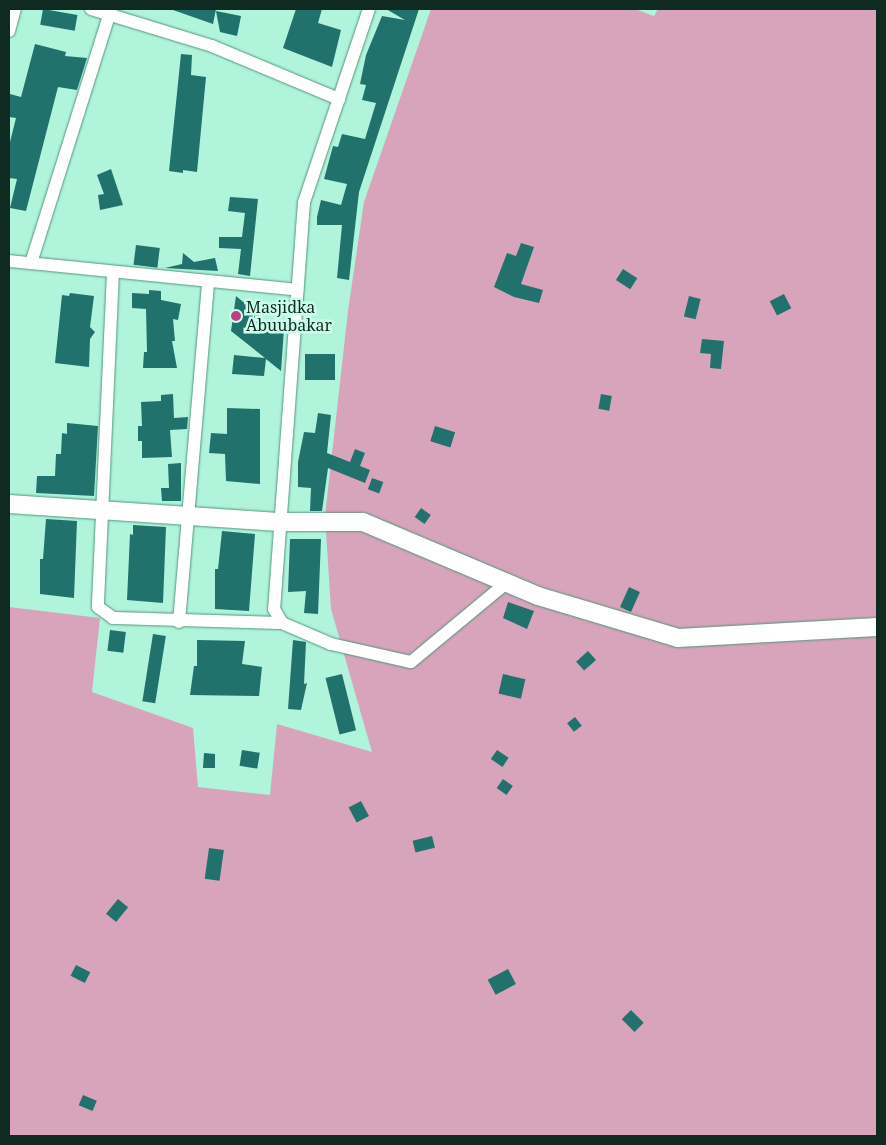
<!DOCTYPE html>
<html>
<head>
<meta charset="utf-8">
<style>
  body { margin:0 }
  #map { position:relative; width:886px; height:1145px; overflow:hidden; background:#b0f4db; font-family:"Noto Serif",serif }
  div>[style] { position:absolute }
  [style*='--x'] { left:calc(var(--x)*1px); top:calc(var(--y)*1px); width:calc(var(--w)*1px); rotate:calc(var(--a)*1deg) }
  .green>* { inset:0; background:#d8a4bc }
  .building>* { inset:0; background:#21716d; transform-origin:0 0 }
  .roads { filter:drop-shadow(0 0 1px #54957f) drop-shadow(0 0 1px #54957f) }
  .street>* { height:12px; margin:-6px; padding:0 6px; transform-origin:6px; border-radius:6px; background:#fff }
  .secondary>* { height:18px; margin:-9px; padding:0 9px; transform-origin:9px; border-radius:9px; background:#fff }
  .dots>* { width:14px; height:14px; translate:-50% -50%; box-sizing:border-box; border:2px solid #c9feea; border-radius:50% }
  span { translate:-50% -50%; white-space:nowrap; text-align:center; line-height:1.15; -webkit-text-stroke:5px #c9feea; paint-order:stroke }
  .poi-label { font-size:16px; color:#0e2a21 }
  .left { translate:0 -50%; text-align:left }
  .frame { position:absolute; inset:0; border:10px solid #0e2a21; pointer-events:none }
</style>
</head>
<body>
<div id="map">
  <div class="green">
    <i style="clip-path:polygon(431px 9px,635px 9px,654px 16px,658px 9px,877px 9px,877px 1136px,9px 1136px,9px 607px,100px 618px,92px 692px,193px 728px,198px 787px,270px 795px,277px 724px,372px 752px,331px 609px,325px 516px,348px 311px,364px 202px)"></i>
  </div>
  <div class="building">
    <i style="left:43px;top:9px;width:35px;height:16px;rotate:10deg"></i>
    <i style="clip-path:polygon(173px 9px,216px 9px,213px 24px,173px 10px)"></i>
    <i style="clip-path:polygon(296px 9px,322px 9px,318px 23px,341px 30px,332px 67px,283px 48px)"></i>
    <i style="clip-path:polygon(386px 9px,419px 9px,359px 192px,349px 280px,337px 278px,342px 225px,317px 225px,317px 217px,321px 200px,341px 205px,347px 184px,324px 179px,333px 146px,338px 147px,342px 134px,365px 139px,376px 103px,362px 100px,366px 85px,360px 84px,366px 55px,382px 16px,405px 20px)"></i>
    <i style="clip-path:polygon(216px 11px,241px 16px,237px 36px,220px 32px)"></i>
    <i style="clip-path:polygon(35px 44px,66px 52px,65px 56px,87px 58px,77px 90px,58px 87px,26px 211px,10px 208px,17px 179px,9px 178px,9px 146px,16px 118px,9px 117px,9px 112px,10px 94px,21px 97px)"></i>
    <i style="clip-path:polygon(181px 54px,192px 55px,191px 75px,206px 77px,197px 172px,183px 170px,183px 173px,169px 171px)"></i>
    <i style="clip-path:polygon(111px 169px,123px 205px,100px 210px,98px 195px,104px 194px,97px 175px)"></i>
    <i style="clip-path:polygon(230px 197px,258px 199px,250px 276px,238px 274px,241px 249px,219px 248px,219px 237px,242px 237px,245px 213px,228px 211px)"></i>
    <i style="clip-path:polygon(521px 243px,534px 247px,521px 284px,543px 290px,539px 303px,514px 297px,494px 287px,507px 253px,516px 256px)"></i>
    <i style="left:136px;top:245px;width:24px;height:20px;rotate:7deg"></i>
    <i style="clip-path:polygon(183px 253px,194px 262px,215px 258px,218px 271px,165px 268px,182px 264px)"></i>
    <i style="left:623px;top:269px;width:17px;height:13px;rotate:33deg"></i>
    <i style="clip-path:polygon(149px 290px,161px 291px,161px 300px,181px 304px,178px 320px,173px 319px,175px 341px,172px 341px,177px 368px,143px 368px,144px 352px,147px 352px,146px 309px,132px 308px,132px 293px,149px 294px)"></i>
    <i style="clip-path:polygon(70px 293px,94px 296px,90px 327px,95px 332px,90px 339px,89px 367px,55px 363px,62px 295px,69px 296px)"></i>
    <i style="left:784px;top:294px;width:16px;height:16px;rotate:63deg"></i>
    <i style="clip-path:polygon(236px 296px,260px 316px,248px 320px,261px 322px,256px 328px,284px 329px,281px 371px,266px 359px,264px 376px,232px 374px,234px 355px,265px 358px,231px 331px)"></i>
    <i style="left:689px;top:296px;width:12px;height:21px;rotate:14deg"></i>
    <i style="clip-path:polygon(702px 339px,724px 341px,721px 369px,710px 368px,711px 354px,700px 353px)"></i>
    <i style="left:305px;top:354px;width:30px;height:26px"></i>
    <i style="clip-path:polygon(173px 394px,174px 418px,188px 417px,187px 429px,170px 430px,172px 457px,142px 458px,142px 441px,138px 441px,138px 426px,142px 426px,141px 402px,161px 401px,161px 395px)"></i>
    <i style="left:601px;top:394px;width:11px;height:15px;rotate:10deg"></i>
    <i style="clip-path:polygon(227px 408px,260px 409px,260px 484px,226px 481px,225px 454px,209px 453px,211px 433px,227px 434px)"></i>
    <i style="clip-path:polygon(318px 413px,331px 415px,327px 453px,350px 462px,355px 449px,365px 453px,360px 466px,370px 470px,365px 483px,328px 468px,322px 511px,310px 511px,311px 488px,298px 487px,298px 462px,304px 432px,315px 433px)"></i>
    <i style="clip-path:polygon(67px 423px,98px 426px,94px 496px,36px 493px,37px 476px,55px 476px,56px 454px,61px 454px,62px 433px,67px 434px)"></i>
    <i style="left:435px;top:426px;width:21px;height:16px;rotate:17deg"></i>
    <i style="clip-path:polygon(181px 463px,181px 501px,162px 501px,161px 488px,169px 488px,168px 464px)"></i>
    <i style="left:372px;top:478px;width:12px;height:12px;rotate:20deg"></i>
    <i style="left:421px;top:508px;width:12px;height:11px;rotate:35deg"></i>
    <i style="clip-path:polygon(46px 519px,77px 521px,74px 598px,40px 594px,40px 559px,43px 559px)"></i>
    <i style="clip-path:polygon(133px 525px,166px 527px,163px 603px,127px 600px,130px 534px,133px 535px)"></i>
    <i style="clip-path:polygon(222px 531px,255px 534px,249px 611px,215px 609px,215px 569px,218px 569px)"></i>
    <i style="clip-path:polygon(290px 539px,321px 539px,318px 614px,304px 613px,306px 591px,288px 592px)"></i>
    <i style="left:629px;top:587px;width:12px;height:22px;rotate:24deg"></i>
    <i style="clip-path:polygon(508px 602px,534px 611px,527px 629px,503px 618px)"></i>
    <i style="left:110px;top:630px;width:16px;height:21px;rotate:7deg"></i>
    <i style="left:153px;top:634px;width:13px;height:68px;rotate:9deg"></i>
    <i style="clip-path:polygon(197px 640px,245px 641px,242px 664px,262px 667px,259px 696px,190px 695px,194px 666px,197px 666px)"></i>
    <i style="clip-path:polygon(293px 640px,306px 642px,304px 684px,307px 683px,301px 710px,288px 709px)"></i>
    <i style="left:588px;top:651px;width:12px;height:16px;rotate:48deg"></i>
    <i style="left:342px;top:674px;width:58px;height:17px;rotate:76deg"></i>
    <i style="left:503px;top:674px;width:23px;height:20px;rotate:13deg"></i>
    <i style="left:575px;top:717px;width:11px;height:10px;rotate:52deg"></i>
    <i style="left:242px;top:750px;width:18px;height:16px;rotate:9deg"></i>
    <i style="left:497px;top:750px;width:14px;height:11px;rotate:34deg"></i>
    <i style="clip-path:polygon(204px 753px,215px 754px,215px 768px,203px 768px)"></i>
    <i style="left:503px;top:779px;width:12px;height:11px;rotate:35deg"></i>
    <i style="left:361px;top:801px;width:17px;height:14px;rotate:62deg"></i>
    <i style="left:432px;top:836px;width:12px;height:20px;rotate:76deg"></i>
    <i style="left:209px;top:848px;width:15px;height:31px;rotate:8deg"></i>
    <i style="left:118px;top:899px;width:13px;height:19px;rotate:39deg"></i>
    <i style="left:76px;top:965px;width:16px;height:12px;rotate:27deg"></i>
    <i style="left:508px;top:969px;width:17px;height:23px;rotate:62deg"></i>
    <i style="left:631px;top:1010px;width:18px;height:13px;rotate:45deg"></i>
    <i style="left:83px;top:1095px;width:15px;height:11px;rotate:23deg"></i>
  </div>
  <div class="roads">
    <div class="street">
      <i style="--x:91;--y:9;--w:127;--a:17"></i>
      <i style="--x:212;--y:46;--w:138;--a:22.7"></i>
      <i style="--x:369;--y:9;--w:204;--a:108.6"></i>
      <i style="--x:304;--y:202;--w:408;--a:94.2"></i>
      <i style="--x:274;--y:609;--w:16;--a:60"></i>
      <i style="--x:282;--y:623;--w:53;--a:23.2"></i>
      <i style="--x:331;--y:644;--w:82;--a:12.7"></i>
      <i style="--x:411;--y:662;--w:124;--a:-39.7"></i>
      <i style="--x:9;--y:31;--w:23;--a:-75"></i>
      <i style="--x:9;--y:261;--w:290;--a:5.7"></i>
      <i style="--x:31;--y:263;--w:266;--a:-72.5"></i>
      <i style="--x:113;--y:272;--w:335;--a:92.6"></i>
      <i style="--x:98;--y:607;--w:19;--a:36"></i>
      <i style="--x:113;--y:618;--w:169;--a:1.7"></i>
      <i style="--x:179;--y:622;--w:342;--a:-85.1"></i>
    </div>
    <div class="secondary">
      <i style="--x:9;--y:504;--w:274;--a:3.8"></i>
      <i style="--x:282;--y:522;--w:81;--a:0"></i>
      <i style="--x:363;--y:522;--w:190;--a:22.9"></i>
      <i style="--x:538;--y:596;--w:146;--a:16.7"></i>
      <i style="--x:678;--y:638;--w:199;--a:-3.2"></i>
    </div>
  </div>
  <div class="dots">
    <i style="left:236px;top:316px;background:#c03e86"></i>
  </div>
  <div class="poi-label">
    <span class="left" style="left:246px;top:316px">Masjidka<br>Abuubakar</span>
  </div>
  <div class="frame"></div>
</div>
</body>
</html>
